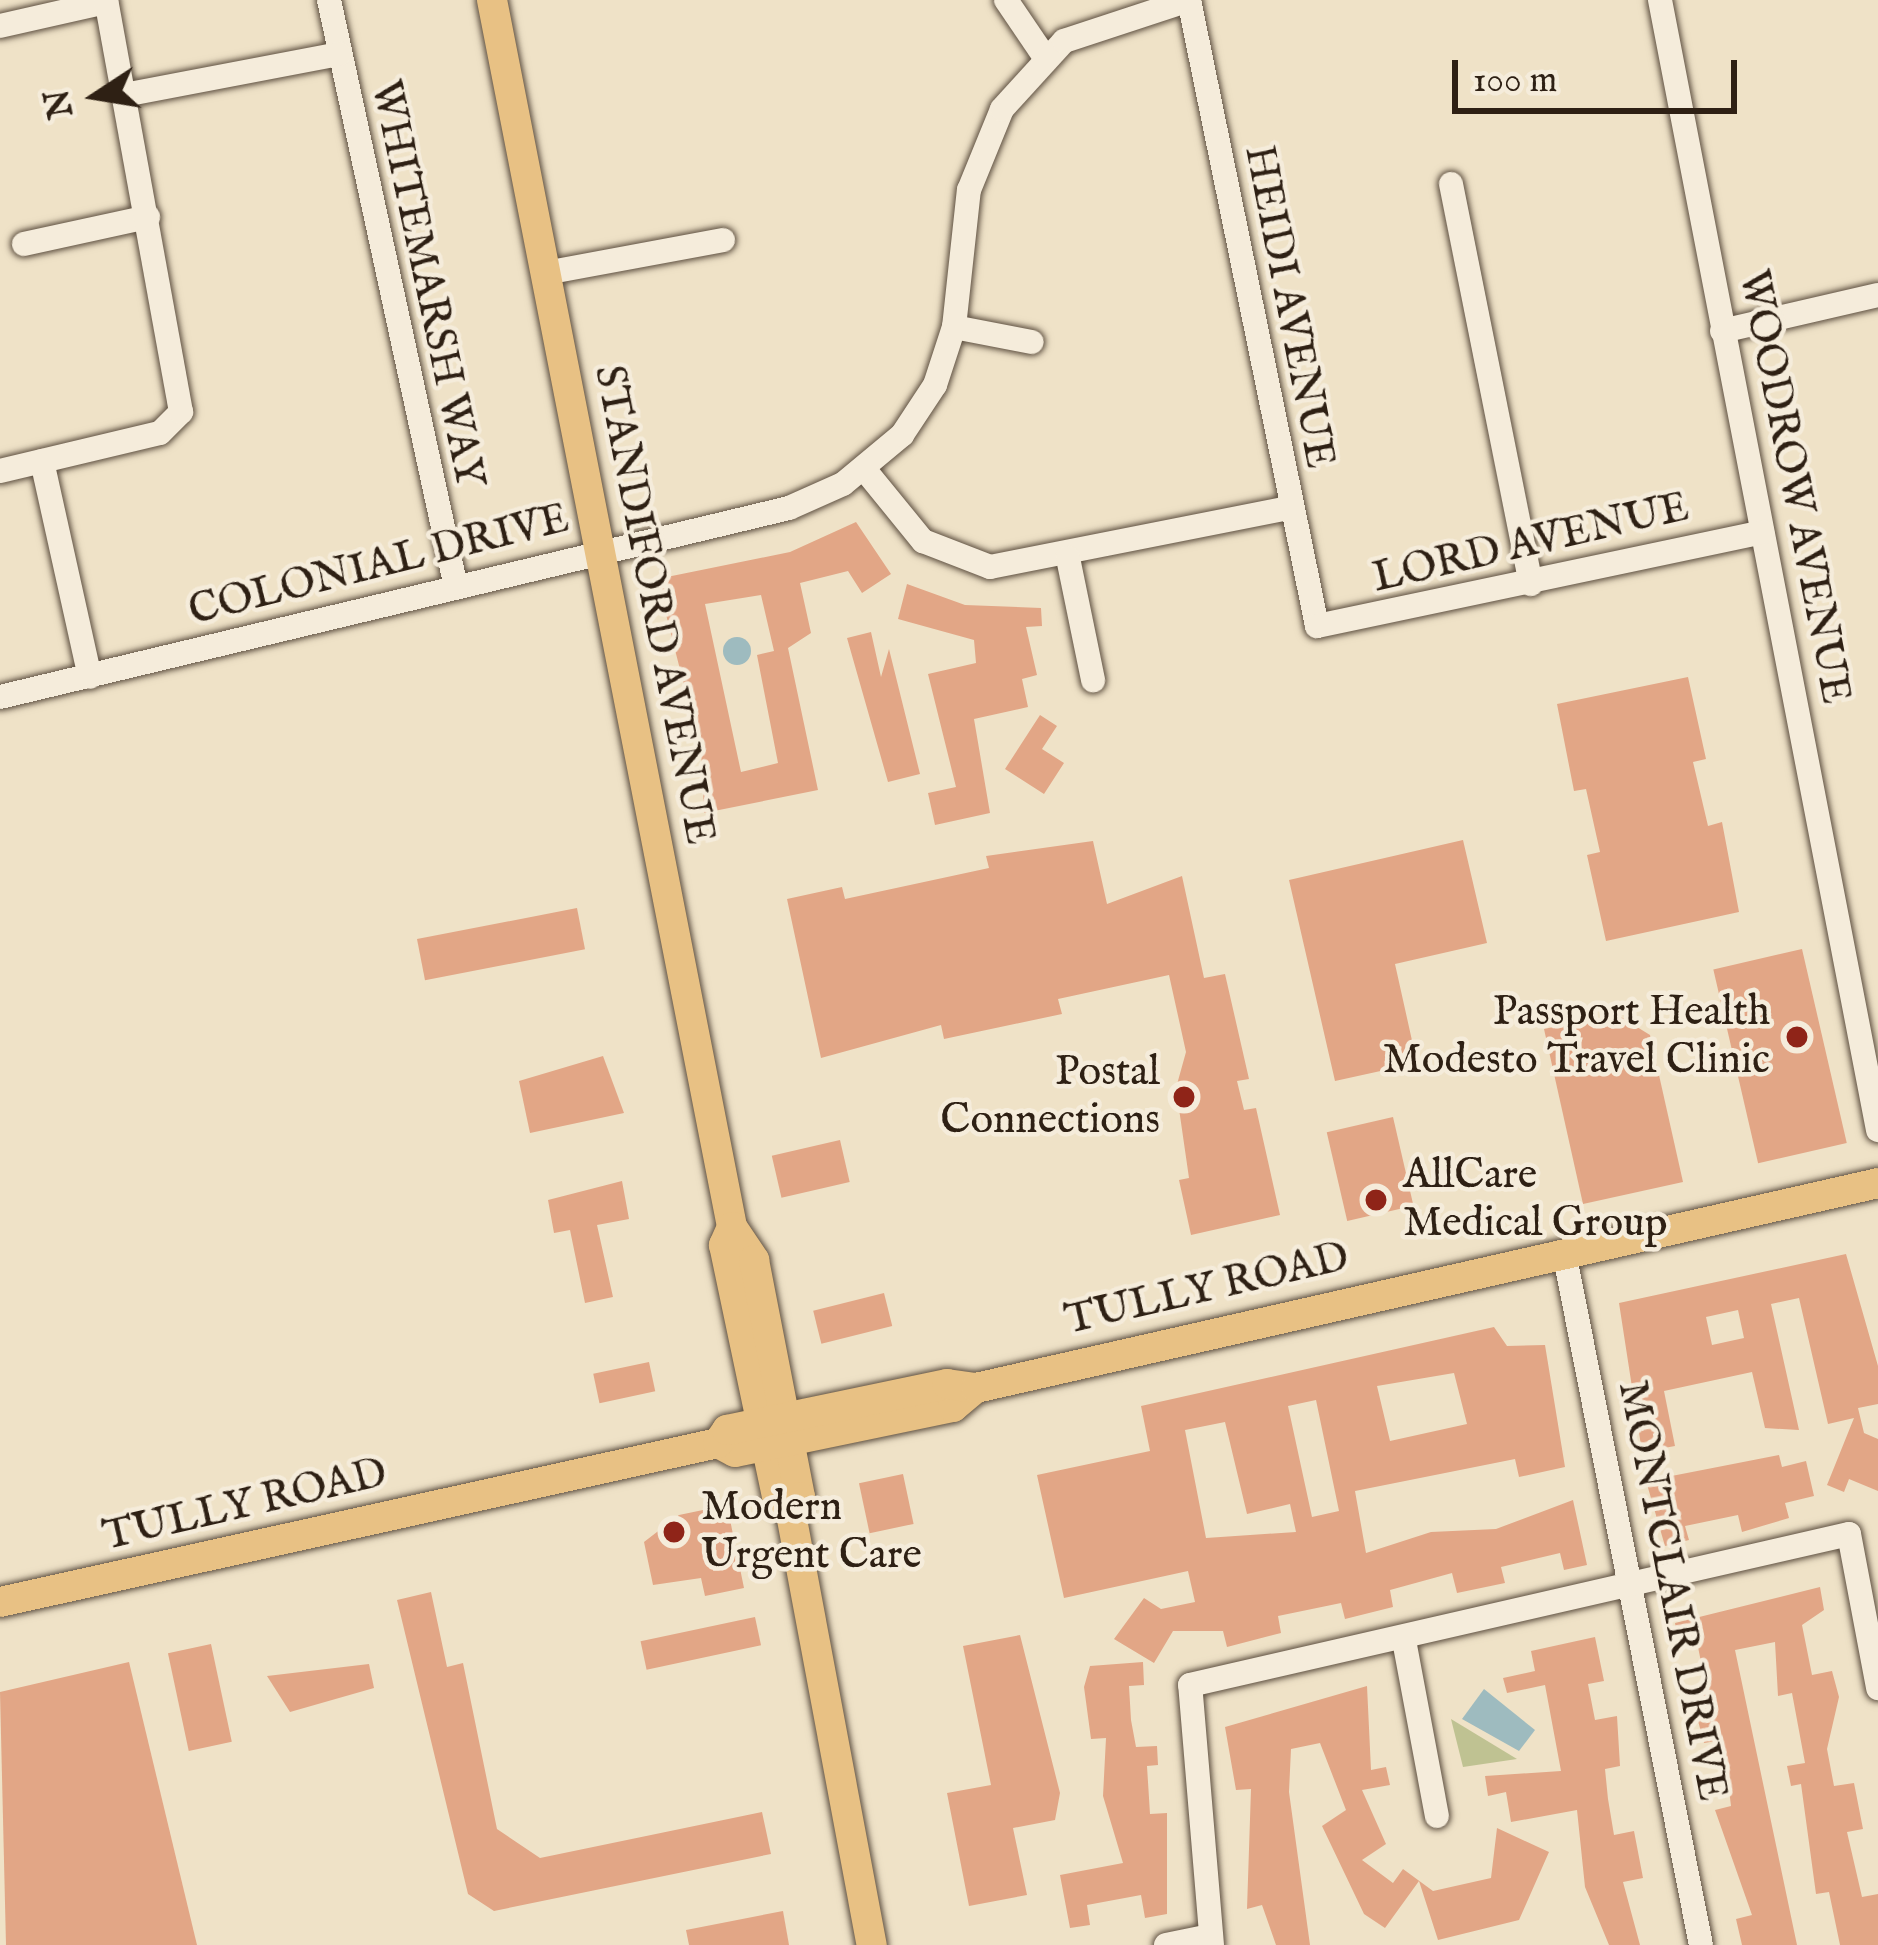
<!DOCTYPE html>
<html>
<head>
<meta charset="utf-8">
<style>
  body { margin:0 }
  #map { position:relative; width:1878px; height:1945px; overflow:hidden; background:#efe2c7; font-family:"IM FELL English",serif }
  div>[style] { position:absolute }
  [style*='--x'] { left:calc(var(--x)*1px); top:calc(var(--y)*1px); width:calc(var(--w)*1px); rotate:calc(var(--a)*1deg) }
  .green>* { inset:0; background:#bfc292 }
  .water>* { inset:0; background:#9ebbbf }
  .round { border-radius:50% }
  .building>* { inset:0; background:#e2a686; transform-origin:0 0 }
  .roads { filter:drop-shadow(0 0 3px #5e5041) drop-shadow(0 0 3px #5e5041) }
  .minor>* { height:24px; margin:-12px; padding:0 12px; transform-origin:12px; border-radius:12px; background:#f5ecdb }
  .major>* { height:30px; margin:-15px; padding:0 15px; transform-origin:15px; border-radius:15px; background:#e8c184 }
  .dots>* { width:33px; height:33px; translate:-50% -50%; box-sizing:border-box; border:6px solid #f5ecdb; border-radius:50% }
  span { translate:-50% -50%; white-space:nowrap; text-align:center; line-height:1.15; -webkit-text-stroke:9px #f5ecdb; paint-order:stroke }
  .street-label { font-size:42px; color:#2e2014 }
  .poi-label { font-size:42px; color:#2e2014 }
  .right { translate:-100% -50%; text-align:right }
  .left { translate:0 -50%; text-align:left }
  .north { position:absolute; left:36px; top:36px; width:120px; height:120px; -webkit-text-stroke:9px #f5ecdb; paint-order:stroke; rotate:258deg; font-size:33px; font-weight:700; line-height:48px; text-align:center; color:#2e2014 }
  .north::after { content:''; display:block; margin:auto; width:42px; height:54px; background:#2e2014; clip-path:polygon(50% 0,100% 100%,50% 72%,0 100%) }
  .scale { position:absolute; left:1452px; top:60px; width:285px; height:54px; box-sizing:border-box; border:6px solid #2e2014; border-top:0; padding-left:15px; font-size:36px; line-height:42px; white-space:nowrap; color:#2e2014; -webkit-text-stroke:9px #f5ecdb; paint-order:stroke }
</style>
</head>
<body>
<div id="map">
  <div class="green">
    <i style="clip-path:polygon(1451px 1719px,1517px 1759px,1463px 1767px)"></i>
  </div>
  <div class="water">
    <i class="round" style="left:723px;top:637px;width:28px;height:28px"></i>
    <i style="clip-path:polygon(1484px 1689px,1535px 1730px,1519px 1751px,1462px 1719px)"></i>
  </div>
  <div class="building">
    <i style="clip-path:polygon(evenodd,856px 522px,891px 574px,862px 593px,848px 571px,800px 583px,811px 633px,788px 648px,818px 790px,704px 813px,701px 752px,657px 579px,790px 552px,856px 522px,761px 595px,774px 651px,757px 655px,778px 763px,741px 772px,705px 604px,761px 595px)"></i>
    <i style="clip-path:polygon(907px 584px,965px 605px,1041px 608px,1042px 626px,1026px 627px,1037px 675px,1022px 679px,1028px 707px,974px 719px,990px 813px,935px 825px,928px 793px,956px 787px,928px 674px,976px 663px,974px 640px,898px 619px)"></i>
    <i style="clip-path:polygon(871px 632px,881px 677px,889px 649px,920px 774px,888px 782px,847px 638px)"></i>
    <i style="clip-path:polygon(1688px 677px,1706px 759px,1693px 762px,1708px 826px,1722px 822px,1739px 912px,1606px 941px,1587px 855px,1600px 852px,1586px 789px,1574px 791px,1557px 704px)"></i>
    <i style="clip-path:polygon(1040px 715px,1057px 726px,1042px 749px,1064px 763px,1044px 794px,1005px 769px)"></i>
    <i style="clip-path:polygon(1463px 840px,1487px 943px,1395px 964px,1417px 1063px,1335px 1081px,1289px 880px)"></i>
    <i style="clip-path:polygon(1093px 841px,1107px 904px,1182px 876px,1204px 978px,1225px 974px,1249px 1079px,1237px 1081px,1244px 1110px,1256px 1108px,1280px 1215px,1191px 1235px,1179px 1180px,1189px 1178px,1176px 1088px,1186px 1052px,1169px 975px,1058px 999px,1062px 1014px,944px 1039px,941px 1025px,821px 1058px,787px 899px,842px 887px,845px 899px,989px 868px,986px 856px)"></i>
    <i style="left:577px;top:908px;width:42px;height:163px;rotate:79deg"></i>
    <i style="left:1802px;top:949px;width:199px;height:91px;rotate:77deg"></i>
    <i style="clip-path:polygon(1616px 1014px,1650px 1035px,1683px 1182px,1583px 1204px,1544px 1029px)"></i>
    <i style="clip-path:polygon(603px 1056px,624px 1113px,530px 1133px,519px 1081px)"></i>
    <i style="left:1393px;top:1117px;width:91px;height:68px;rotate:77deg"></i>
    <i style="left:840px;top:1140px;width:43px;height:70px;rotate:77deg"></i>
    <i style="clip-path:polygon(622px 1181px,629px 1219px,597px 1225px,613px 1297px,585px 1303px,570px 1230px,554px 1233px,548px 1200px)"></i>
    <i style="clip-path:polygon(evenodd,1846px 1254px,1878px 1366px,1878px 1404px,1858px 1408px,1864px 1433px,1878px 1439px,1878px 1491px,1849px 1479px,1844px 1492px,1827px 1485px,1854px 1418px,1828px 1424px,1799px 1298px,1771px 1304px,1799px 1430px,1765px 1428px,1752px 1372px,1664px 1391px,1675px 1446px,1642px 1452px,1619px 1303px,1846px 1254px,1738px 1310px,1744px 1338px,1712px 1345px,1706px 1317px,1738px 1310px)"></i>
    <i style="left:884px;top:1293px;width:34px;height:73px;rotate:76deg"></i>
    <i style="clip-path:polygon(evenodd,1494px 1327px,1507px 1346px,1545px 1345px,1565px 1467px,1519px 1477px,1515px 1459px,1355px 1491px,1366px 1553px,1431px 1532px,1496px 1529px,1573px 1500px,1587px 1565px,1564px 1570px,1560px 1553px,1501px 1567px,1505px 1583px,1457px 1593px,1452px 1573px,1390px 1590px,1393px 1607px,1345px 1619px,1341px 1603px,1278px 1616px,1281px 1633px,1227px 1647px,1223px 1631px,1173px 1631px,1154px 1663px,1114px 1639px,1144px 1598px,1161px 1609px,1195px 1602px,1188px 1571px,1064px 1598px,1037px 1475px,1150px 1451px,1141px 1406px,1494px 1327px,1454px 1373px,1467px 1424px,1390px 1441px,1377px 1386px,1454px 1373px,1494px 1327px,1316px 1400px,1339px 1511px,1312px 1517px,1288px 1406px,1316px 1400px,1494px 1327px,1225px 1422px,1247px 1514px,1290px 1504px,1296px 1532px,1206px 1538px,1185px 1430px,1225px 1422px)"></i>
    <i style="left:649px;top:1362px;width:30px;height:57px;rotate:78deg"></i>
    <i style="clip-path:polygon(1779px 1455px,1782px 1467px,1806px 1461px,1814px 1496px,1785px 1503px,1789px 1518px,1742px 1532px,1738px 1515px,1685px 1526px,1689px 1540px,1665px 1546px,1646px 1481px)"></i>
    <i style="left:903px;top:1474px;width:51px;height:45px;rotate:78deg"></i>
    <i style="clip-path:polygon(727px 1505px,744px 1588px,705px 1596px,701px 1578px,653px 1585px,644px 1542px,679px 1515px)"></i>
    <i style="clip-path:polygon(1820px 1587px,1824px 1610px,1802px 1625px,1812px 1675px,1832px 1671px,1839px 1697px,1827px 1749px,1834px 1786px,1854px 1783px,1863px 1829px,1847px 1832px,1862px 1897px,1878px 1894px,1878px 1945px,1840px 1945px,1829px 1892px,1816px 1894px,1801px 1784px,1791px 1786px,1787px 1766px,1805px 1763px,1792px 1693px,1778px 1696px,1775px 1642px,1735px 1650px,1797px 1945px,1742px 1945px,1736px 1919px,1752px 1915px,1715px 1810px,1731px 1806px,1723px 1740px,1704px 1743px,1691px 1695px,1707px 1692px,1697px 1642px,1679px 1645px,1675px 1623px)"></i>
    <i style="clip-path:polygon(431px 1592px,447px 1667px,463px 1663px,497px 1829px,540px 1858px,762px 1812px,771px 1854px,494px 1911px,468px 1894px,397px 1600px)"></i>
    <i style="left:755px;top:1617px;width:29px;height:117px;rotate:78deg"></i>
    <i style="clip-path:polygon(1020px 1635px,1060px 1793px,1055px 1820px,1013px 1828px,1027px 1895px,969px 1906px,947px 1793px,991px 1785px,963px 1646px)"></i>
    <i style="clip-path:polygon(1595px 1637px,1604px 1681px,1588px 1684px,1595px 1720px,1617px 1716px,1620px 1766px,1605px 1769px,1608px 1799px,1614px 1835px,1634px 1831px,1643px 1878px,1623px 1882px,1640px 1945px,1609px 1945px,1585px 1887px,1577px 1810px,1511px 1822px,1506px 1792px,1488px 1796px,1485px 1776px,1561px 1771px,1545px 1685px,1507px 1693px,1503px 1678px,1535px 1671px,1531px 1651px)"></i>
    <i style="left:211px;top:1644px;width:100px;height:44px;rotate:78deg"></i>
    <i style="clip-path:polygon(129px 1662px,197px 1945px,6px 1945px,0 1692px)"></i>
    <i style="clip-path:polygon(1143px 1662px,1144px 1685px,1129px 1686px,1131px 1720px,1136px 1747px,1157px 1746px,1158px 1765px,1147px 1766px,1150px 1814px,1167px 1813px,1167px 1914px,1145px 1918px,1141px 1895px,1087px 1905px,1090px 1925px,1070px 1928px,1060px 1875px,1123px 1863px,1103px 1796px,1106px 1738px,1091px 1739px,1084px 1687px,1090px 1666px)"></i>
    <i style="clip-path:polygon(369px 1664px,374px 1688px,290px 1712px,267px 1676px)"></i>
    <i style="clip-path:polygon(1367px 1686px,1371px 1770px,1386px 1767px,1390px 1785px,1362px 1790px,1386px 1844px,1362px 1860px,1393px 1883px,1403px 1869px,1433px 1891px,1491px 1878px,1497px 1828px,1549px 1852px,1519px 1920px,1438px 1940px,1419px 1881px,1385px 1928px,1364px 1914px,1322px 1826px,1346px 1810px,1320px 1743px,1291px 1749px,1289px 1792px,1310px 1945px,1276px 1945px,1262px 1905px,1247px 1909px,1251px 1789px,1236px 1790px,1225px 1727px)"></i>
    <i style="clip-path:polygon(783px 1911px,789px 1945px,689px 1945px,686px 1930px)"></i>
  </div>
  <div class="roads">
    <div class="minor">
      <i style="--x:329;--y:0;--w:596;--a:77.8"></i>
      <i style="--x:1006;--y:0;--w:68;--a:55.8"></i>
      <i style="--x:1660;--y:0;--w:1151;--a:79.08"></i>
      <i style="--x:0;--y:26;--w:109;--a:-12.8"></i>
      <i style="--x:124;--y:95;--w:219;--a:-10.8"></i>
      <i style="--x:1451;--y:184;--w:408;--a:78.7"></i>
      <i style="--x:24;--y:244;--w:127;--a:-12.3"></i>
      <i style="--x:545;--y:273;--w:181;--a:-10.5"></i>
      <i style="--x:954;--y:327;--w:79;--a:10.9"></i>
      <i style="--x:1722;--y:331;--w:160;--a:-13"></i>
      <i style="--x:42;--y:461;--w:221;--a:77.5"></i>
      <i style="--x:865;--y:470;--w:92;--a:50.8"></i>
      <i style="--x:923;--y:541;--w:72;--a:21.2"></i>
      <i style="--x:990;--y:567;--w:303;--a:-11.2"></i>
      <i style="--x:0;--y:471;--w:164;--a:-13.4"></i>
      <i style="--x:160;--y:433;--w:30;--a:-45"></i>
      <i style="--x:181;--y:412;--w:419;--a:-100.3"></i>
      <i style="--x:1068;--y:558;--w:125;--a:78.4"></i>
      <i style="--x:0;--y:697;--w:811;--a:-13.47"></i>
      <i style="--x:789;--y:508;--w:59;--a:-24"></i>
      <i style="--x:843;--y:484;--w:77;--a:-39.7"></i>
      <i style="--x:902;--y:435;--w:60;--a:-56.6"></i>
      <i style="--x:935;--y:385;--w:61;--a:-71.9"></i>
      <i style="--x:954;--y:327;--w:138;--a:-83.8"></i>
      <i style="--x:969;--y:190;--w:87;--a:-67.8"></i>
      <i style="--x:1002;--y:109;--w:92;--a:-47.6"></i>
      <i style="--x:1064;--y:41;--w:132;--a:-18.2"></i>
      <i style="--x:1189;--y:0;--w:639;--a:78.44"></i>
      <i style="--x:1317;--y:626;--w:455;--a:-11.9"></i>
      <i style="--x:1564;--y:1252;--w:706;--a:78.82"></i>
      <i style="--x:1404;--y:1640;--w:179;--a:79.4"></i>
      <i style="--x:1166;--y:1945;--w:45;--a:-11.6"></i>
      <i style="--x:1212;--y:1945;--w:261;--a:-94.8"></i>
      <i style="--x:1190;--y:1685;--w:676;--a:-12.91"></i>
      <i style="--x:1849;--y:1534;--w:157;--a:79.3"></i>
    </div>
    <div class="major">
      <i style="--x:492;--y:0;--w:1250;--a:78.93"></i>
      <i style="--x:732;--y:1227;--w:20;--a:114"></i>
      <i style="--x:724;--y:1245;--w:262;--a:78.1"></i>
      <i style="--x:778;--y:1501;--w:18;--a:45"></i>
      <i style="--x:791;--y:1514;--w:439;--a:79.4"></i>
      <i style="--x:732;--y:1227;--w:40;--a:56"></i>
      <i style="--x:754;--y:1260;--w:241;--a:79"></i>
      <i style="--x:800;--y:1497;--w:19;--a:118"></i>
      <i style="--x:718;--y:1443;--w:19;--a:28"></i>
      <i style="--x:735;--y:1452;--w:223;--a:-11.7"></i>
      <i style="--x:953;--y:1407;--w:30;--a:-40"></i>
      <i style="--x:0;--y:1602;--w:735;--a:-12.49"></i>
      <i style="--x:718;--y:1443;--w:16;--a:-55"></i>
      <i style="--x:727;--y:1430;--w:225;--a:-11.8"></i>
      <i style="--x:947;--y:1384;--w:29;--a:8"></i>
      <i style="--x:976;--y:1388;--w:925;--a:-12.8"></i>
    </div>
  </div>
  <div class="dots">
    <i style="left:1797px;top:1037px;background:#8f2418"></i>
    <i style="left:1184px;top:1097px;background:#8f2418"></i>
    <i style="left:1376px;top:1200px;background:#8f2418"></i>
    <i style="left:674px;top:1532px;background:#8f2418"></i>
  </div>
  <div class="street-label">
    <span style="left:426px;top:284px;rotate:78deg">WHITEMARSH WAY</span>
    <span style="left:1288px;top:307px;rotate:79deg">HEIDI AVENUE</span>
    <span style="left:1793px;top:487px;rotate:79deg">WOODROW AVENUE</span>
    <span style="left:1531px;top:544px;rotate:-13deg">LORD AVENUE</span>
    <span style="left:379px;top:566px;rotate:-14deg">COLONIAL DRIVE</span>
    <span style="left:653px;top:605px;rotate:79deg">STANDIFORD AVENUE</span>
    <span style="left:1207px;top:1290px;rotate:-13deg">TULLY ROAD</span>
    <span style="left:245px;top:1506px;rotate:-13deg">TULLY ROAD</span>
    <span style="left:1671px;top:1591px;rotate:79deg">MONTCLAIR DRIVE</span>
  </div>
  <div class="poi-label">
    <span class="right" style="left:1770px;top:1037px">Passport Health<br>Modesto Travel Clinic</span>
    <span class="right" style="left:1160px;top:1097px">Postal<br>Connections</span>
    <span class="left" style="left:1403px;top:1200px">AllCare<br>Medical Group</span>
    <span class="left" style="left:701px;top:1532px">Modern<br>Urgent Care</span>
  </div>
  <div class="north">N</div>
  <div class="scale">100 m</div>
</div>
</body>
</html>
